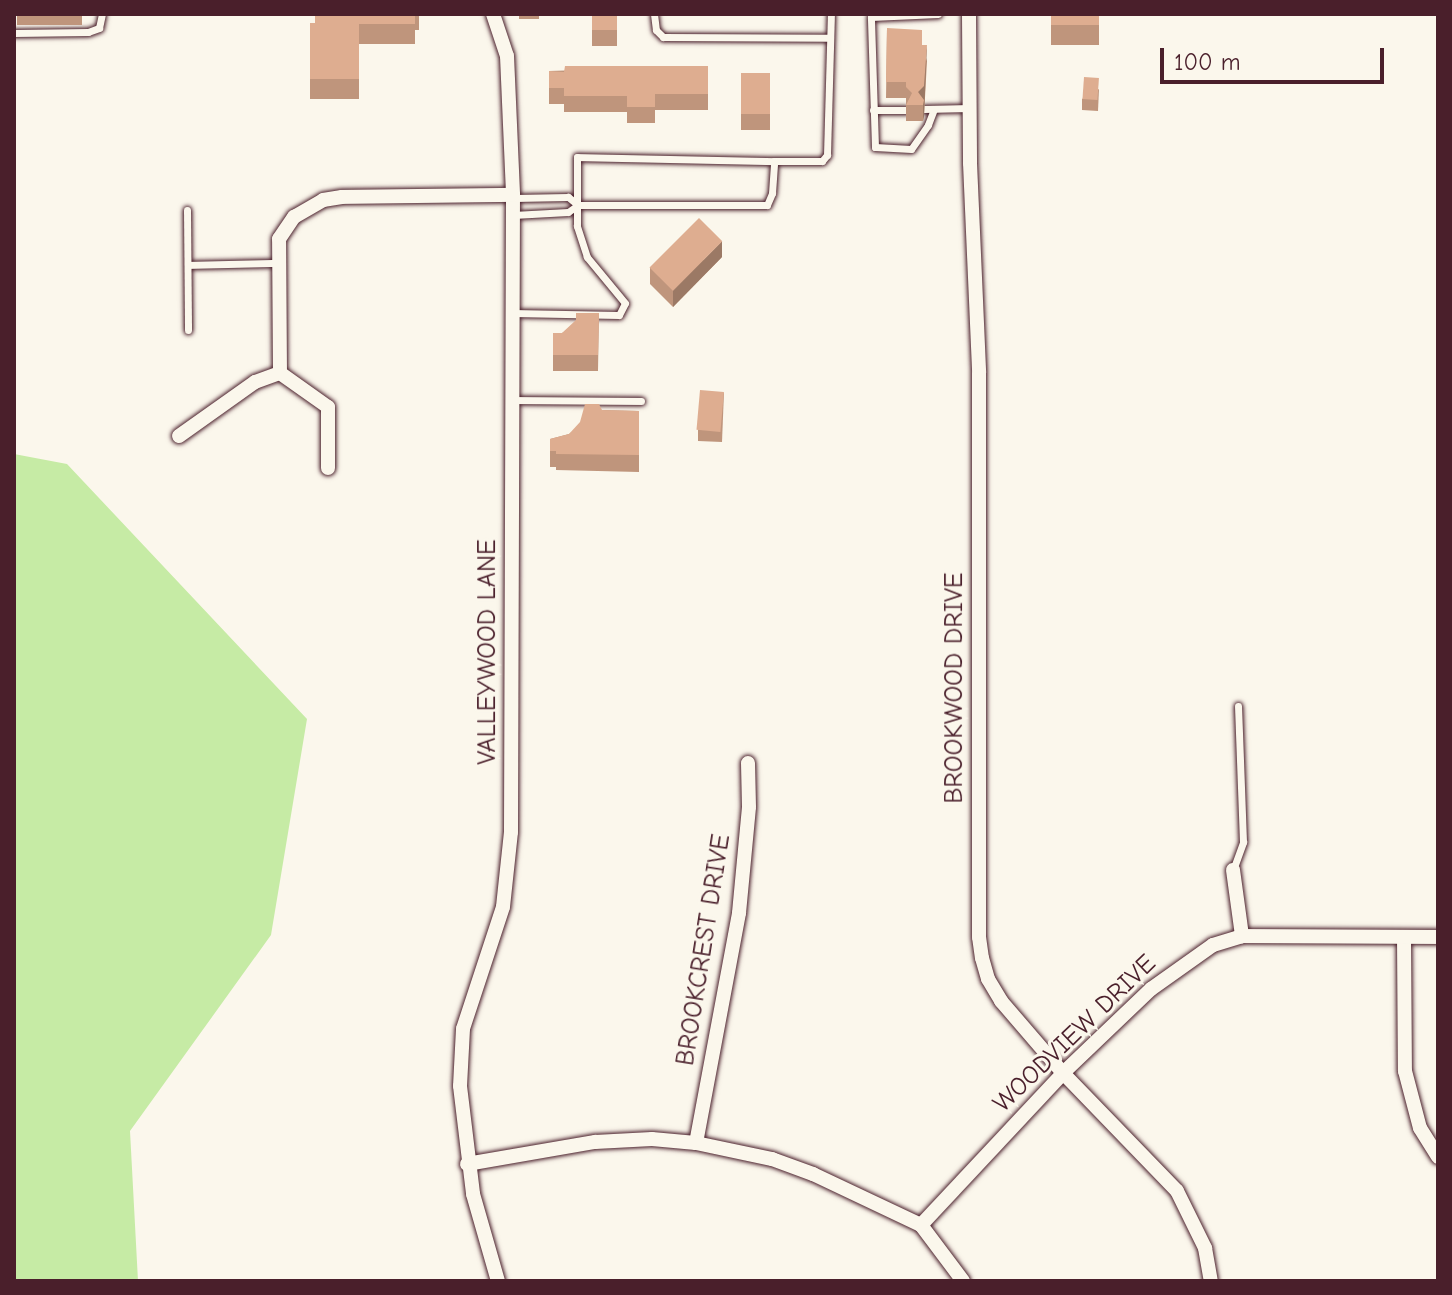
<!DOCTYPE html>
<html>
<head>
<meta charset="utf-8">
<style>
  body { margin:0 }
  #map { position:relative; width:1452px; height:1295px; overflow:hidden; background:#fbf7ec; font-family:"Comic Neue",sans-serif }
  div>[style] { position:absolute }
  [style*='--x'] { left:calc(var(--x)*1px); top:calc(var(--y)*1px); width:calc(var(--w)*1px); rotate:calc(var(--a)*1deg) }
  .green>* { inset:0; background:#c6eba5 }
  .roads { filter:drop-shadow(0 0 2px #4a1f2b) drop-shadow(0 0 2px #4a1f2b) }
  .service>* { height:7px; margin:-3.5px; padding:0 3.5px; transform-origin:3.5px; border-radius:3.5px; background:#fbf7ec }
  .minor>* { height:14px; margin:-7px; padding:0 7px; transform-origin:7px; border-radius:7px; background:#fbf7ec }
  .wall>* { inset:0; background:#bf957c; transform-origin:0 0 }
  .shaded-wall>* { inset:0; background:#9b7965 }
  .building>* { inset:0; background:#dead90; transform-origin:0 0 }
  span { translate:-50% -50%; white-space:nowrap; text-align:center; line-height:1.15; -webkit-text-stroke:6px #fbf7ec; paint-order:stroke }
  .street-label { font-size:26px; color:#4a1f2b }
  .frame { position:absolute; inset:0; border:16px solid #4a1f2b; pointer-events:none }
  .scale { position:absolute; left:1160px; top:48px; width:224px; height:36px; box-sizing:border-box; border:4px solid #4a1f2b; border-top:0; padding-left:10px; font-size:24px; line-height:28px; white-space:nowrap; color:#4a1f2b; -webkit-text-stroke:6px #fbf7ec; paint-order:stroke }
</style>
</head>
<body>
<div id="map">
  <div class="green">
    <i style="clip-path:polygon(14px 454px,67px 464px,307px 719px,271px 935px,130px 1131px,138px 1281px,14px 1281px)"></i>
  </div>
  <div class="roads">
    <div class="service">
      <i style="--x:654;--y:14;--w:16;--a:83"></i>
      <i style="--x:656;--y:30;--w:10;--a:45"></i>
      <i style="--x:663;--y:37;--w:167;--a:0.3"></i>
      <i style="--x:14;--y:33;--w:74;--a:-0.8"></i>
      <i style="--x:88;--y:32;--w:12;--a:-20"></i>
      <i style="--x:99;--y:28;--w:14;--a:-78"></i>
      <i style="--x:924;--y:109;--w:46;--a:-1.2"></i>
      <i style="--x:934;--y:109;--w:17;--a:111"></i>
      <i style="--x:928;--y:125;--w:29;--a:125"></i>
      <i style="--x:911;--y:149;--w:36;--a:-177"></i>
      <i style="--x:875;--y:147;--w:130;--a:-91.8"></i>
      <i style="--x:871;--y:17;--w:67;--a:-2.6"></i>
      <i style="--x:873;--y:110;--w:33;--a:0"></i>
      <i style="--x:578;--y:205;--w:189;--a:0"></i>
      <i style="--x:767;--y:205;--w:13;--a:-67"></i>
      <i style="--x:772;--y:193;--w:32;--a:-86"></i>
      <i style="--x:774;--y:161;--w:48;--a:0"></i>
      <i style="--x:822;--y:161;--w:8;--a:-50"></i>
      <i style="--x:827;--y:155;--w:141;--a:-88.4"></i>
      <i style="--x:187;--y:210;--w:120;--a:89.5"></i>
      <i style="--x:513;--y:215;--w:55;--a:-3.1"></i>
      <i style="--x:568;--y:212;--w:12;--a:-35"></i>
      <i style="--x:578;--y:205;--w:13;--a:-141"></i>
      <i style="--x:568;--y:197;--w:54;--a:178.9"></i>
      <i style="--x:188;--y:265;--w:91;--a:-1.3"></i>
      <i style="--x:512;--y:313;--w:107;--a:1.1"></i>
      <i style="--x:619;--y:315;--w:13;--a:-63"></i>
      <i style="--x:625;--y:303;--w:60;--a:-129.6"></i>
      <i style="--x:587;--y:257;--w:33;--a:-108"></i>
      <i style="--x:577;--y:226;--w:69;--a:-90"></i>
      <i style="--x:577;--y:157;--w:197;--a:1.2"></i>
      <i style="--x:512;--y:400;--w:129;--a:0.4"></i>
      <i style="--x:1233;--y:870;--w:30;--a:-70"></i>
      <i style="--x:1243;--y:842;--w:136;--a:-92.1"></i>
    </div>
    <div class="minor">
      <i style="--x:493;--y:14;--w:44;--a:71.6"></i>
      <i style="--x:507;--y:56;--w:139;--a:87.5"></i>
      <i style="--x:513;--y:195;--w:637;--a:90.18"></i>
      <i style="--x:511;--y:832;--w:75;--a:96.1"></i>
      <i style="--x:503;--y:907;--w:128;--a:108.2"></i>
      <i style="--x:463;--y:1029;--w:57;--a:93"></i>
      <i style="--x:460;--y:1086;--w:109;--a:83.1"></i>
      <i style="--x:473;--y:1194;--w:91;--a:74"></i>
      <i style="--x:969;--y:14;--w:149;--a:89.6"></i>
      <i style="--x:970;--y:163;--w:210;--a:87.5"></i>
      <i style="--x:979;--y:373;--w:564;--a:90"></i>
      <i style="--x:979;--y:937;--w:21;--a:82"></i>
      <i style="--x:982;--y:958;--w:22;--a:74"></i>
      <i style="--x:988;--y:979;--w:26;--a:59"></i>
      <i style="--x:1001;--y:1001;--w:95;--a:49.3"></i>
      <i style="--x:1063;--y:1073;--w:164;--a:46"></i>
      <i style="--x:1177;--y:1191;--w:64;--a:63.8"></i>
      <i style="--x:1205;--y:1248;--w:34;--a:80"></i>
      <i style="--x:280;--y:373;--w:134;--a:-90.4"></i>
      <i style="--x:279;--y:239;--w:27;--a:-56"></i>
      <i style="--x:294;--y:217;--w:34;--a:-30"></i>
      <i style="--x:323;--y:200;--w:19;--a:-9"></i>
      <i style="--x:342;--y:197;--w:171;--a:-0.7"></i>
      <i style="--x:280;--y:373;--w:59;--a:35.3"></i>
      <i style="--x:328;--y:407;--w:61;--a:90"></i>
      <i style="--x:179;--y:436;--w:93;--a:-35.4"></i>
      <i style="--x:255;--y:382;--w:27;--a:-20"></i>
      <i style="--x:1233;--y:870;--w:67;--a:82.2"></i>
      <i style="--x:1404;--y:937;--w:134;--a:89.6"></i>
      <i style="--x:1405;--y:1071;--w:59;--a:75.3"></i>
      <i style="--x:1420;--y:1128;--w:34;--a:58"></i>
      <i style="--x:696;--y:1143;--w:234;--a:-79.4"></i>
      <i style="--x:739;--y:913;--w:106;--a:-84.6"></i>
      <i style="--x:749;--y:807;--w:44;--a:-91.3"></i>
      <i style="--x:467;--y:1164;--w:130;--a:-9.8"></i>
      <i style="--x:595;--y:1142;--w:57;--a:-3"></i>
      <i style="--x:652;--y:1139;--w:44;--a:5.2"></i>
      <i style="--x:696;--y:1143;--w:78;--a:11.9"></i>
      <i style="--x:772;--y:1159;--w:44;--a:20.1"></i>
      <i style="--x:813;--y:1174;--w:119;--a:25.3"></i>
      <i style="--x:921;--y:1225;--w:70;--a:53.1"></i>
      <i style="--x:921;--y:1225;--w:208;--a:-46.9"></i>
      <i style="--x:1063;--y:1073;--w:122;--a:-43.7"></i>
      <i style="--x:1151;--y:989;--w:76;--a:-35.4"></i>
      <i style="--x:1213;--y:945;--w:30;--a:-17"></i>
      <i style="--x:1242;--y:936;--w:196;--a:0.3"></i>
    </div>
  </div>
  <div class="wall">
    <i style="left:17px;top:14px;width:65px;height:11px"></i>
    <i style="clip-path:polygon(315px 14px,419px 14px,419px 30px,415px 30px,415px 44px,359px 44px,359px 99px,310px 99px,310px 23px,315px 23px)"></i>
    <i style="left:519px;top:14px;width:20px;height:5px"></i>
    <i style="left:592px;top:14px;width:25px;height:32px"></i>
    <i style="clip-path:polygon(1099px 14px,1099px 45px,1051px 45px,1051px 25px)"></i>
    <i style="clip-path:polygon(887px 28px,922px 45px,927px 61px,924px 116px,923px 121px,906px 121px,906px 98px,886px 98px)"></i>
    <i style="clip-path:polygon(708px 66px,708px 110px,655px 110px,655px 123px,627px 123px,627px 112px,564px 112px,564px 104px,549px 104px,549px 71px)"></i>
    <i style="left:741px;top:73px;width:29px;height:57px"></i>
    <i style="clip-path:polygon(1099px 89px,1098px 111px,1082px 110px,1082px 99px)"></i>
    <i style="clip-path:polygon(722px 257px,673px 307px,650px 284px,650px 268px)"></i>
    <i style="clip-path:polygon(599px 313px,598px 371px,553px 371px,553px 333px,562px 333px)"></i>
    <i style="clip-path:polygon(724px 392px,722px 442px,698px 441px,698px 430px)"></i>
    <i style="clip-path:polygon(602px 410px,639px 411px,639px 472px,556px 470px,556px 467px,550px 467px,550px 439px,569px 434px)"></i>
  </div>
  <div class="shaded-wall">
    <i style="clip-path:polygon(927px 45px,924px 116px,923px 121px,923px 104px,918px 92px)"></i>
    <i style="clip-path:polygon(722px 241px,722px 257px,673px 307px,673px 291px)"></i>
  </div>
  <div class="building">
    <i style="clip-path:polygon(315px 14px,415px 14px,415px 24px,359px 24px,359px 79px,310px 79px,310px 23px,315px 23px)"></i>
    <i style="left:592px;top:14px;width:25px;height:16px"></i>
    <i style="left:1051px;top:14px;width:48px;height:11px"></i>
    <i style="clip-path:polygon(887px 28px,922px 30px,922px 45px,927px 45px,924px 86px,918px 92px,924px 100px,923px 105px,906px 105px,912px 93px,906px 87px,906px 82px,886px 82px)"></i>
    <i style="clip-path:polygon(565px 66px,708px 66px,708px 94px,655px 94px,655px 107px,627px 107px,627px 96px,564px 96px,564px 88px,549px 88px,549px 71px,564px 72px)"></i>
    <i style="left:741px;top:73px;width:29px;height:41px"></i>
    <i style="left:1084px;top:77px;width:15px;height:22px;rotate:4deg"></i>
    <i style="left:699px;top:218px;width:33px;height:70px;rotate:45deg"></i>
    <i style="clip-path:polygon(576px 313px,599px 313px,598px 355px,553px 355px,553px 333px,562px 333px,576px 320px)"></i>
    <i style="left:700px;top:390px;width:24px;height:40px;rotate:5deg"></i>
    <i style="clip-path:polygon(585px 404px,599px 404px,602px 410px,639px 411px,639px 455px,556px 454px,556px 451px,550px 451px,550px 439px,569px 434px,580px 422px)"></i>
  </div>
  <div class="street-label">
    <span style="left:488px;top:652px;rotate:-90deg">VALLEYWOOD LANE</span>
    <span style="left:955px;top:688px;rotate:-90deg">BROOKWOOD DRIVE</span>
    <span style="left:704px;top:950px;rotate:-81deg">BROOKCREST DRIVE</span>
    <span style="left:1075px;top:1034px;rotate:-44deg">WOODVIEW DRIVE</span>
  </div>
  <div class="frame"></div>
  <div class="scale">100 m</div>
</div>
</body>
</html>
